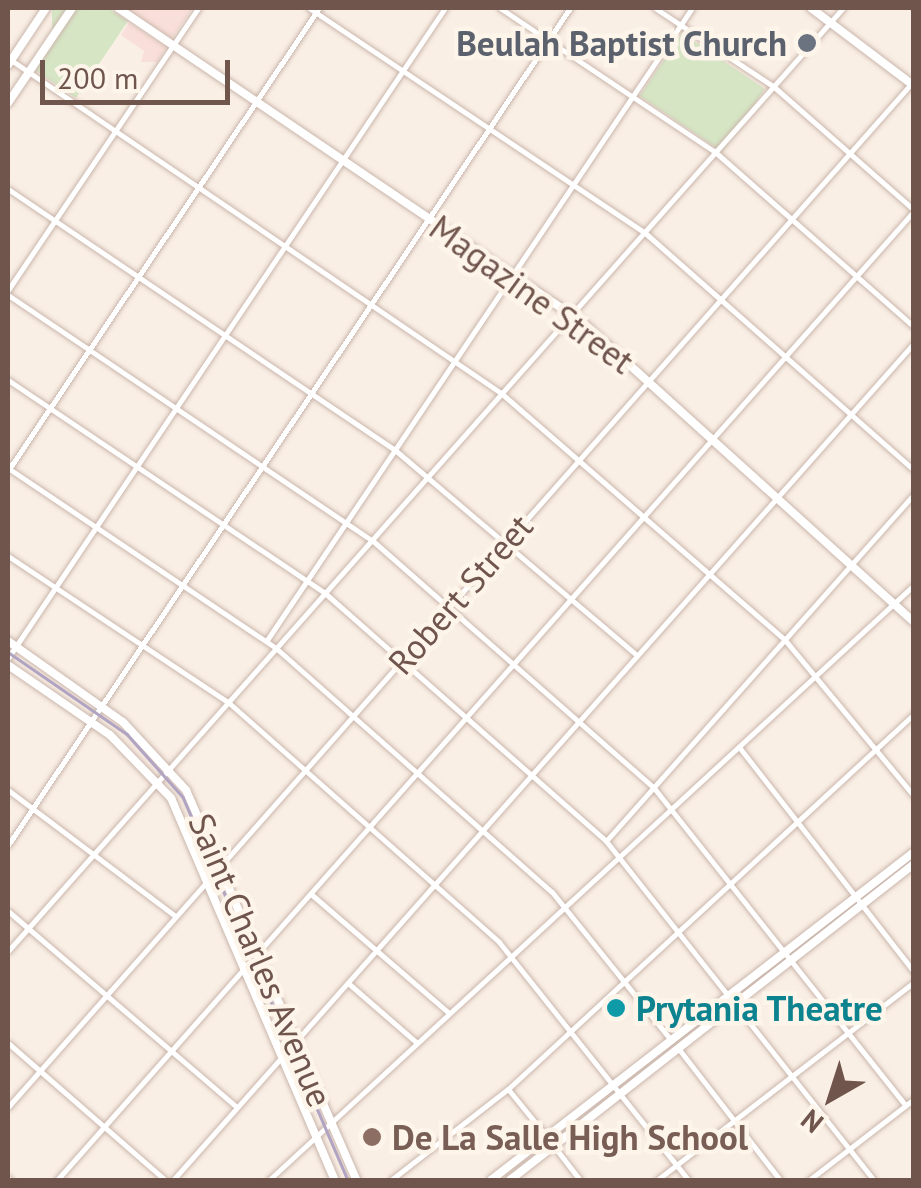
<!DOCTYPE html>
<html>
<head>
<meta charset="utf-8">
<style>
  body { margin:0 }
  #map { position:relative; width:921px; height:1188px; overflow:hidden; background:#faefe5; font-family:"PT Sans",sans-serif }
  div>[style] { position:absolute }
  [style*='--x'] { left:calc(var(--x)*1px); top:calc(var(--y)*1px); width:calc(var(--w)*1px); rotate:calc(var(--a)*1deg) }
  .commercial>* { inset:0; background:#f9dfd9 }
  .green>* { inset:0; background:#d6e6c5; transform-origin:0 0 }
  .roads { filter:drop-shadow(0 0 2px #cab6ac) drop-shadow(0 0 2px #cab6ac) }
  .street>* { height:5px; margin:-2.5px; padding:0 2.5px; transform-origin:2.5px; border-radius:2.5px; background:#fff }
  .secondary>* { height:8px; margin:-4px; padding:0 4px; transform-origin:4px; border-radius:4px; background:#fff }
  .tram>* { height:2.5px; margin:-1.25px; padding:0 1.25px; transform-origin:1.25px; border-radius:1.25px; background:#b1a4c2 }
  .dots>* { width:28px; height:28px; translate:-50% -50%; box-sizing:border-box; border:5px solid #fdf4ea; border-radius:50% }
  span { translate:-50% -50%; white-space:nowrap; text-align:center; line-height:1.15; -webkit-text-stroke:9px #fdf4ea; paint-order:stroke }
  .worship-label { font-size:35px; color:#5b616d; font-weight:700 }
  .right { translate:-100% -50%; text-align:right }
  .street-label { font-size:35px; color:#70554c }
  .culture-label { font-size:35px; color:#0d838f; font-weight:700 }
  .left { translate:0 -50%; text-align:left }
  .education-label { font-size:35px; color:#785e54; font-weight:700 }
  .frame { position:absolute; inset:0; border:10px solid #70554c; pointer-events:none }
  .north { position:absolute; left:781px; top:1048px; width:100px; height:100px; -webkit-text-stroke:8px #fdf4ea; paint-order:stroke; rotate:219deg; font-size:28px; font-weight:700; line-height:40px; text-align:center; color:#70554c }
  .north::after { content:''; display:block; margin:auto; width:35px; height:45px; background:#70554c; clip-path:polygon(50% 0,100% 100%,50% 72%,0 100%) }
  .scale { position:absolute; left:40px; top:60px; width:190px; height:45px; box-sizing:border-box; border:5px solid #70554c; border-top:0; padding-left:12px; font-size:30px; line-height:35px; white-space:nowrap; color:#70554c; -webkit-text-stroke:8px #fdf4ea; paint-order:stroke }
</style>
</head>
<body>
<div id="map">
  <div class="commercial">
    <i style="clip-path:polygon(125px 8px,193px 8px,172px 38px)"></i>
    <i style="clip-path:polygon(129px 23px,166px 47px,158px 62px,141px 62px,144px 51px,121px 35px)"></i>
  </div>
  <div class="green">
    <i style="left:52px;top:8px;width:15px;height:58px"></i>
    <i style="clip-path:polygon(77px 8px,108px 8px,128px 21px,76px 98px,35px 70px)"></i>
    <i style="left:682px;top:33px;width:100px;height:76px;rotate:34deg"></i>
  </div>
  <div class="roads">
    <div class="street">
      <i style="--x:309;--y:8;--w:403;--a:33.8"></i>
      <i style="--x:644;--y:232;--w:360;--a:41.4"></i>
      <i style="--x:500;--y:8;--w:257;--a:33.8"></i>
      <i style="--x:714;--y:151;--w:266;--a:41.3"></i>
      <i style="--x:655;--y:8;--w:141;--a:33.5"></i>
      <i style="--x:773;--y:86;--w:188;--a:41.3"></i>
      <i style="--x:8;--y:58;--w:596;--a:34.2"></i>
      <i style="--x:501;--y:393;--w:376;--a:41"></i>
      <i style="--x:785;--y:640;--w:202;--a:50.4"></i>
      <i style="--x:8;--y:189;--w:467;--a:34"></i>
      <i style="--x:395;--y:450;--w:317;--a:40.3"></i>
      <i style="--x:8;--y:290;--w:340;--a:-56"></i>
      <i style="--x:8;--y:295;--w:440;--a:34"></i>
      <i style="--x:373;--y:541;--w:374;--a:41.3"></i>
      <i style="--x:654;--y:788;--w:404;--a:51.6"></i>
      <i style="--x:8;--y:380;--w:383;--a:33.9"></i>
      <i style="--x:326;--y:594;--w:373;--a:41.4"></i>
      <i style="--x:606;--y:841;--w:432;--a:51.7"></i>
      <i style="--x:8;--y:468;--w:324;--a:33.9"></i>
      <i style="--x:277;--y:649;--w:367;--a:41.5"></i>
      <i style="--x:552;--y:892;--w:190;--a:51.2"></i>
      <i style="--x:9;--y:469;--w:556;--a:-56.08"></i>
      <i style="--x:8;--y:556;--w:264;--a:33.6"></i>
      <i style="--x:228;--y:702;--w:362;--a:41.5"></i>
      <i style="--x:499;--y:942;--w:304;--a:51.5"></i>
      <i style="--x:267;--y:640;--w:762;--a:-56.08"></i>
      <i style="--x:8;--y:658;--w:783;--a:-56.09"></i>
      <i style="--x:739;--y:747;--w:285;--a:52.1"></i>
      <i style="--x:8;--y:790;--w:209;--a:37"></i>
      <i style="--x:606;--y:841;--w:464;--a:-48.4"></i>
      <i style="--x:8;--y:845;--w:1008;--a:-56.12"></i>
      <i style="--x:311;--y:894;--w:182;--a:40.8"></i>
      <i style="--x:8;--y:911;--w:301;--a:40.6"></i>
      <i style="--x:8;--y:951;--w:1260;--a:-48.48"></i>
      <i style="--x:348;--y:983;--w:91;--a:41"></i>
      <i style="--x:8;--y:1043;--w:208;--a:41.1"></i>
      <i style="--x:678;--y:1048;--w:167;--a:52.3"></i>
      <i style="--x:508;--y:1089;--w:62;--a:50.9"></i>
      <i style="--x:8;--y:1107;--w:1365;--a:-48.57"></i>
      <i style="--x:553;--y:1145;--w:44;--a:52.4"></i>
      <i style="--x:8;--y:1178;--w:3;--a:45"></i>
      <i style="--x:57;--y:1180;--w:1294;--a:-48.51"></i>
      <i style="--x:173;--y:1180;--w:1118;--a:-48.48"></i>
      <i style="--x:269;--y:1180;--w:878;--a:-42.69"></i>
      <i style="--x:391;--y:1180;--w:148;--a:-37.9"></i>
      <i style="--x:508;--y:1089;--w:553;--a:-42.73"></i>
      <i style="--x:657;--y:1180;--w:324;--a:-37.6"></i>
      <i style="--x:809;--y:1180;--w:133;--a:-37.6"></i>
    </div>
    <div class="secondary">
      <i style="--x:118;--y:8;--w:560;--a:34.09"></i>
      <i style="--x:582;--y:322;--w:447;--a:42.1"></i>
      <i style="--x:811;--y:8;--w:129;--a:37.1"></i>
      <i style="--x:8;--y:65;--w:69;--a:-56.3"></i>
      <i style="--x:8;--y:103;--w:115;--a:-56"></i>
      <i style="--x:8;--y:641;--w:141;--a:35.2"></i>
      <i style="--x:123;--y:722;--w:93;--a:47.2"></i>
      <i style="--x:186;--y:790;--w:425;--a:66.4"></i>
      <i style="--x:8;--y:665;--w:124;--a:34.5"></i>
      <i style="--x:110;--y:735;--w:88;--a:45.9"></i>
      <i style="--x:171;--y:798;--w:416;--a:66.8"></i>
      <i style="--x:491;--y:1180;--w:535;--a:-37.79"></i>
      <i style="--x:510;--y:1180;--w:513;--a:-38.03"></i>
    </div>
  </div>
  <div class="tram">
    <i style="--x:8;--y:652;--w:145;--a:34.6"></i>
    <i style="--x:127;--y:734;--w:84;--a:48.4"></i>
    <i style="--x:183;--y:797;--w:417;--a:66.7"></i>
  </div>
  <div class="dots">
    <i style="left:807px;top:43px;background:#6b7280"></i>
    <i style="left:616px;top:1008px;background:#0f9aa8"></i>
    <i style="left:372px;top:1137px;background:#8d6e63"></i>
  </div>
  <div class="worship-label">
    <span class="right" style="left:787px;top:43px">Beulah Baptist Church</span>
  </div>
  <div class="street-label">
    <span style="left:532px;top:294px;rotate:36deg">Magazine Street</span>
    <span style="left:460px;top:594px;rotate:-49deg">Robert Street</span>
    <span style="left:261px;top:960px;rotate:67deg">Saint Charles Avenue</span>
  </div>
  <div class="culture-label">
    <span class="left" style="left:636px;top:1008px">Prytania Theatre</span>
  </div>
  <div class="education-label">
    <span class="left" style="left:392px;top:1137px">De La Salle High School</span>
  </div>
  <div class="frame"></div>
  <div class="north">N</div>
  <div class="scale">200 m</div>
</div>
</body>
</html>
